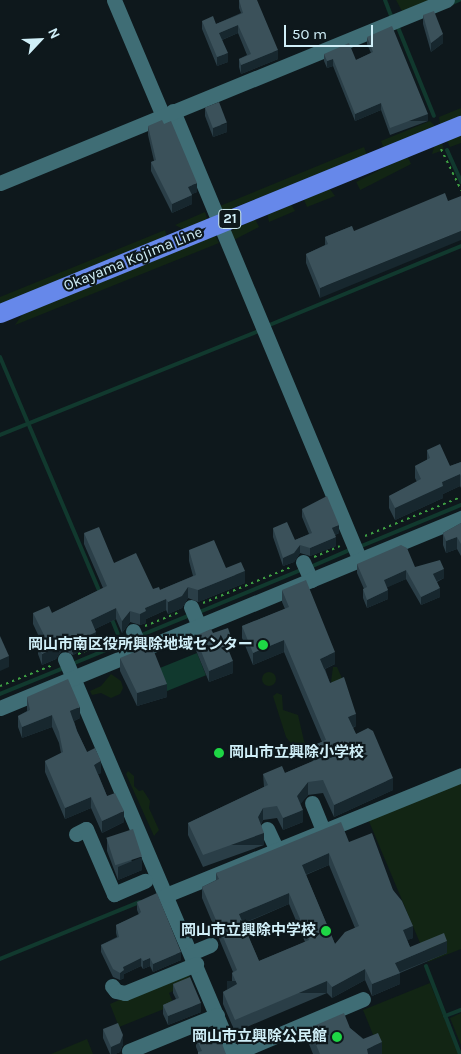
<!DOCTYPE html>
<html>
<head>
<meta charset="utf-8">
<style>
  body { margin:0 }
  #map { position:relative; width:461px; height:1054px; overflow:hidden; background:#0e181c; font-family:Karla,"Noto Sans JP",sans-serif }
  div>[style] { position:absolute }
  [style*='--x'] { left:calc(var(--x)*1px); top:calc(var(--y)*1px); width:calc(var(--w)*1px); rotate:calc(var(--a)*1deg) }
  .green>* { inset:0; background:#122514; transform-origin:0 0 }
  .round { border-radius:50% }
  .water>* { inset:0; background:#11392e; transform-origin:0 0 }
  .stream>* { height:4px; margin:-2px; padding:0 2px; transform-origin:2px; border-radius:2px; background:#11392e }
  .path>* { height:2px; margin-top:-1px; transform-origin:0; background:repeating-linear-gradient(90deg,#3d9f42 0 2.5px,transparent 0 6.5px) }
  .minor>* { height:15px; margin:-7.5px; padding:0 7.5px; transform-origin:7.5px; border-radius:7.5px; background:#3f6d75 }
  .major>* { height:19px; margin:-9.5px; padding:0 9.5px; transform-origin:9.5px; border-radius:9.5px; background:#6688ea }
  .wall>* { inset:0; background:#2a3e47 }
  .shaded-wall>* { inset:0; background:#17272e; transform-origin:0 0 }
  .building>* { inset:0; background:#3b515a; transform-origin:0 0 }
  .dots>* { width:14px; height:14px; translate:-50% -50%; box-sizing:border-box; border:2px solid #0e181c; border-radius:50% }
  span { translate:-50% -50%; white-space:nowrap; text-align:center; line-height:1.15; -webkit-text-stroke:4.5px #0e181c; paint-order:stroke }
  .shield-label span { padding:1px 4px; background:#0e181c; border:1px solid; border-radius:4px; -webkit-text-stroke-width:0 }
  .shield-label { font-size:14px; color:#d0eff8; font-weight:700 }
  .street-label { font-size:15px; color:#d0eff8 }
  .poi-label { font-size:15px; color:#d0eff8; font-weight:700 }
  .right { translate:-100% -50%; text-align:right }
  .left { translate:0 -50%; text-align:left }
  .north { position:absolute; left:15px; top:15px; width:50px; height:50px; -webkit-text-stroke:4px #0e181c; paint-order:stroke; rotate:65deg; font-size:14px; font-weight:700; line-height:20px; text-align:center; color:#d0eff8 }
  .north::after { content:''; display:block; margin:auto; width:18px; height:22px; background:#d0eff8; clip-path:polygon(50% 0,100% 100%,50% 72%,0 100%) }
  .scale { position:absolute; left:284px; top:25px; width:89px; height:22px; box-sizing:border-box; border:2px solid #d0eff8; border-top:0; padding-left:6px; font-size:15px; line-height:18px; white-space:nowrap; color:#d0eff8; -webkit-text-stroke:4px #0e181c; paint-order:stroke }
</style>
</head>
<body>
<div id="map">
  <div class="green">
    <i style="clip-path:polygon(396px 0,436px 0,403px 13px)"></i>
    <i style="clip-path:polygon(461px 108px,461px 117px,384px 149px,381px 141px,430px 121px,435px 126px,440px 124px,439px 117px)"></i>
    <i style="clip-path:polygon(461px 132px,461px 143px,450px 147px,447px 141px,442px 143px,444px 150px,432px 154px,435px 144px)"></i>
    <i style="clip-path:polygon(364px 147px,367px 155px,223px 212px,220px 206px)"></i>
    <i style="left:407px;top:156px;width:9px;height:57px;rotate:63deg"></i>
    <i style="clip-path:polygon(329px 188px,335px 196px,307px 207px,303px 197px)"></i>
    <i style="clip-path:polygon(291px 204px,295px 211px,269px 222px,267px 212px)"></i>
    <i style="clip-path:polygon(205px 212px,208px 221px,185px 230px,175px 225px)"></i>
    <i style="left:255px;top:219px;width:9px;height:30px;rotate:63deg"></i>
    <i style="clip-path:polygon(165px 230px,167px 237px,0 306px,0 297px)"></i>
    <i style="clip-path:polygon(214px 233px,219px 243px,15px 325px,24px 312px)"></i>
    <i style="clip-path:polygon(333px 667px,337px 667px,345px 685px,331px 682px)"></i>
    <i class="round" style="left:262px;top:672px;width:14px;height:14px"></i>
    <i style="clip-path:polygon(111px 674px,121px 681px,123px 688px,120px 694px,111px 698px,101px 693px,92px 695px,90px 691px,101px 686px)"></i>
    <i style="clip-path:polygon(277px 693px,282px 695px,283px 710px,298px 715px,304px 741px,312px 751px,310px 753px,306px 755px,296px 750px,286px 737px,273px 696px)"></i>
    <i style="clip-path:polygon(128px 771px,134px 776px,134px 786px,139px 791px,143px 790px,150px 801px,149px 808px,159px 830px,154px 836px,126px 774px)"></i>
    <i style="clip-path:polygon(461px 781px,461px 949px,428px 962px,368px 819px)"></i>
    <i style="clip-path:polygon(187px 971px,192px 982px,169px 993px,174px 1005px,119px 1027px,110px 1004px)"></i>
    <i style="clip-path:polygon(430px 983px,459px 1054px,381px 1054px,363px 1010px)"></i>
    <i style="clip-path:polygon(461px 1013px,461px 1045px,450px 1018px)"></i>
    <i style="clip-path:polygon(87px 1039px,93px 1054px,51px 1054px)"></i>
  </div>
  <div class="water">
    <i style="left:197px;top:653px;width:24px;height:44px;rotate:68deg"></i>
  </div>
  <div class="stream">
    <i style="--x:385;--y:0;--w:17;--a:69"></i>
    <i style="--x:450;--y:4;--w:10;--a:-24"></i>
    <i style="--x:397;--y:25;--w:98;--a:67.9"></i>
    <i style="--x:447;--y:150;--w:35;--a:66"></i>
    <i style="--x:267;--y:326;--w:210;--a:-22.4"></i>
    <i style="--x:0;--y:357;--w:259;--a:67"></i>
    <i style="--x:0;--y:435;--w:279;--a:-21.9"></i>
    <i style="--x:359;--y:547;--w:110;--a:-22.4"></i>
    <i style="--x:308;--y:568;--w:48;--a:-23.4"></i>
    <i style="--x:197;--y:613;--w:113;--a:-22.5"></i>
    <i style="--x:111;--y:617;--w:18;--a:68"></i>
    <i style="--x:139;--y:636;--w:55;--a:-22.4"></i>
    <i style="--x:72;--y:664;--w:66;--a:-22.3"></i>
    <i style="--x:0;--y:694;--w:71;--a:-22.2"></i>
    <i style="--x:0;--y:959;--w:151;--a:-22.2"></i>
    <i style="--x:426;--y:966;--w:94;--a:68.9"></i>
    <i style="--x:445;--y:1016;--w:17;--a:-21"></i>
  </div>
  <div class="path">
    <i style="--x:441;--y:149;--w:46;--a:64"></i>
    <i style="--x:365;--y:536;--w:104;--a:-22.1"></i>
    <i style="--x:314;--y:557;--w:28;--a:-23"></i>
    <i style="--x:203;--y:603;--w:95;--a:-22.2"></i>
    <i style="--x:145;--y:626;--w:35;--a:-22"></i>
    <i style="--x:78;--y:654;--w:46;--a:-23.2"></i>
    <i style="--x:0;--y:686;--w:57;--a:-21.6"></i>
  </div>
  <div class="minor">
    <i style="--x:114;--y:0;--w:126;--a:67.1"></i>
    <i style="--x:173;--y:111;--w:486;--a:67.4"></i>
    <i style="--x:0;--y:183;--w:483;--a:-22.3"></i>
    <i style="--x:303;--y:562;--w:20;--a:66"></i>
    <i style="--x:191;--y:607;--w:21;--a:67"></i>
    <i style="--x:133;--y:631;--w:21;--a:67"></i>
    <i style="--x:65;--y:659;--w:429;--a:67"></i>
    <i style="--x:0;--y:708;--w:499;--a:-22.4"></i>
    <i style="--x:312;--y:803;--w:29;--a:68"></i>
    <i style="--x:267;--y:829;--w:21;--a:65"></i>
    <i style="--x:76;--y:834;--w:11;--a:-27"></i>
    <i style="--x:86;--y:829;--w:71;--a:66.7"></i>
    <i style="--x:114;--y:894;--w:34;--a:-23"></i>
    <i style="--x:166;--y:895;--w:318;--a:-22.1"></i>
    <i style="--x:191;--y:953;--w:21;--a:-23"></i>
    <i style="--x:112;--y:986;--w:6;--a:51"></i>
    <i style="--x:116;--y:991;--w:9;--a:13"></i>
    <i style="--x:125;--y:993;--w:77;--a:-22.2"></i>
    <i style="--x:129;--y:1051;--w:95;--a:-22.2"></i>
    <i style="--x:233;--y:1054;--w:141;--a:-22.9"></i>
  </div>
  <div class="major">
    <i style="--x:0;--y:313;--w:498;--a:-22.2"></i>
  </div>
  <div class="wall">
    <i style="clip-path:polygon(239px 0,278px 59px,241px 74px,239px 67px,239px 59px,247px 55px,238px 33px,222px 40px,228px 62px,217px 66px,202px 29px,202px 21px,216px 24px,241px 13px,239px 8px)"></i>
    <i style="clip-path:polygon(423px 15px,443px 43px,431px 52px,423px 24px)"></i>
    <i style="clip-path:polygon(367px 37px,428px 121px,390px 135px,381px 110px,355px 121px,333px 66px,327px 68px,324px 61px,324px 54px,356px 60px,371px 53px,367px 44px)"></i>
    <i style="clip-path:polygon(205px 107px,227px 132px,213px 137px,205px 116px)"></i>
    <i style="clip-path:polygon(148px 126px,197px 192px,192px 194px,192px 204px,172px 213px,151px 171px,151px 162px,154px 161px,148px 135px)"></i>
    <i style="clip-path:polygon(352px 226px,320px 298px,306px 263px,306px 254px,325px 245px,325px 237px)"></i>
    <i style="clip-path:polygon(427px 450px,450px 466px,461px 462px,461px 488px,460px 486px,443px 494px,443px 498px,395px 520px,389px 508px,389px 496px,417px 482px,415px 478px,415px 466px,427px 460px)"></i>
    <i style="clip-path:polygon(302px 509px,339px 533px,335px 535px,336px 546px,310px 556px,300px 553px,294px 562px,283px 566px,273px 537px,273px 528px,295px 540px,309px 534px,302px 517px)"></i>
    <i style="clip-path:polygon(461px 523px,461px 556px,457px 549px,446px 553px,443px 545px,443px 533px)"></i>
    <i style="clip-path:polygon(84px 533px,114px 563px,153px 589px,160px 590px,193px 576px,189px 561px,189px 550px,226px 568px,245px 583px,198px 602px,188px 598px,182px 608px,168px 614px,166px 610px,146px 619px,146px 623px,140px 625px,130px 622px,122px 633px,116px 619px,95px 629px,96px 643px,73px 655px,62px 650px,56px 659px,42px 665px,38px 654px,38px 643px,41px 641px,33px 624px,33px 613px,52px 613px,103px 588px,84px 544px)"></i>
    <i style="clip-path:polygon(357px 564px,415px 567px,444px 578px,437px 582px,440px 597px,421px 605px,406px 579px,387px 587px,388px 599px,367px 608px,363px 598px,363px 589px,364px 589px,357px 573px)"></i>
    <i style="clip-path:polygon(282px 590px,335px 664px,325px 669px,330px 683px,356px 726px,353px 728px,356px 734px,393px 790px,334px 817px,323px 793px,308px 795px,300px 804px,303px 822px,283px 830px,277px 818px,263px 820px,261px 824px,264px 845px,203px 867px,188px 835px,188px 823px,264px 787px,263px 774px,285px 773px,313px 761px,312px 758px,312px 746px,322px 742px,284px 652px,253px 665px,242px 638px,242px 626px,285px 609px,282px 602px)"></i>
    <i style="clip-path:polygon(213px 633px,231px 648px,228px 649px,233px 673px,209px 682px,195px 648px,195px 636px)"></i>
    <i style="clip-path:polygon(120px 658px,167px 697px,137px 706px,120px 671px)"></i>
    <i style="clip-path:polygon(27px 697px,80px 718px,74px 721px,77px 731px,87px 752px,101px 773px,98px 774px,107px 796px,124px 822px,102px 833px,91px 808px,65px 819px,45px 772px,45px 761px,61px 753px,59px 743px,52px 727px,22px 738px,18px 727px,18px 716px,27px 711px)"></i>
    <i style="clip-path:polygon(107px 838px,142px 870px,118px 880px,107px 851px)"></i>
    <i style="clip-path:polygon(evenodd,349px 842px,393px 890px,413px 938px,407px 940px,410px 947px,447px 953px,400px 973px,400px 984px,372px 996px,365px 980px,332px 998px,327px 993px,235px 1032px,223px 1004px,223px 992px,233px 986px,232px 984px,232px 973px,233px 972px,202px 898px,202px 887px,216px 880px,216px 873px,349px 842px,329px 865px,355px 928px,335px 944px,306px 875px,329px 865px,349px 842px,289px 904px,305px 942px,259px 961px,243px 924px,289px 904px)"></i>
    <i style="clip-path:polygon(137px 902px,181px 960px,153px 972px,150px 966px,143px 969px,141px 966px,124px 974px,124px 978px,120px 980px,113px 977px,101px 952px,101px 945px,117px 937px,116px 933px,116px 925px,139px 915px,137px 910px)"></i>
    <i style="clip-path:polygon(173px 984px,201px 1012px,168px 1025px,163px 1014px,163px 1005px,176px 999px,173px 993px)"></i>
    <i style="clip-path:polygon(309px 1028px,350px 1028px,382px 1054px,313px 1054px,309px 1044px)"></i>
    <i style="clip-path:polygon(103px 1029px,123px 1044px,120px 1052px,115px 1054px,110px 1054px,103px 1038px)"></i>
    <i style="clip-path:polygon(196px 1038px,226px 1054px,198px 1054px,198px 1052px,196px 1047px)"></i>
  </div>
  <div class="shaded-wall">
    <i style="clip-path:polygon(238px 25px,238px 33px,219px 41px,219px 33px)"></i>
    <i style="clip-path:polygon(443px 34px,443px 43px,431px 52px,431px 43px)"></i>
    <i style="clip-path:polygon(278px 50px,278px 59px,241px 74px,241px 65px)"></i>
    <i style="clip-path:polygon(228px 53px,228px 62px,217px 66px,217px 57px)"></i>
    <i style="clip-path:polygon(333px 59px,333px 66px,327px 68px,327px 61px)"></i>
    <i style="clip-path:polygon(381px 103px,381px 110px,355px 121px,355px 114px)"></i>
    <i style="left:428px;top:114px;width:7px;height:40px;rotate:90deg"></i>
    <i style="clip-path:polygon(227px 123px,227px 132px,213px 137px,213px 128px)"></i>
    <i style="clip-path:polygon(197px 183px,197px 192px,188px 196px,188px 187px)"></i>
    <i style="clip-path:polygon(192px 195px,192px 204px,172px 213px,172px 204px)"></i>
    <i style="clip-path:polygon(461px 231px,461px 240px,320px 298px,320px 288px)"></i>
    <i style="clip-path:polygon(460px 474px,460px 486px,443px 494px,443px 498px,395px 520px,395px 508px,442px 482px)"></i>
    <i style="clip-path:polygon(339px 525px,339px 533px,332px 536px,332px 528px)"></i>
    <i style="clip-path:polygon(336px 537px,336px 546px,310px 556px,310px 548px)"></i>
    <i style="clip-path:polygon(457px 537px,457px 549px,446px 553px,446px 541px)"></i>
    <i style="clip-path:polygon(300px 545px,300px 553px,294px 562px,283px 566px,283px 558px)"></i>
    <i style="clip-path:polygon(444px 569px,444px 578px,433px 583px,433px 574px)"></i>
    <i style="clip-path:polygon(406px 570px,406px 579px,384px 589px,384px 580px)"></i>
    <i style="clip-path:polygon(245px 571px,245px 583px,198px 602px,198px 590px)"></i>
    <i style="clip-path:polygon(188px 587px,188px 598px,182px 608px,168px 614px,168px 602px)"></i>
    <i style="clip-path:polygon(440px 588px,440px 597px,421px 605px,421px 597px)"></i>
    <i style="clip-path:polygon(388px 590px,388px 599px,367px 608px,367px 600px)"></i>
    <i style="clip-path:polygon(166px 599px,166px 610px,146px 619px,146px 623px,140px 625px,140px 614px,145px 608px)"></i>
    <i style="clip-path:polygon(116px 608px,116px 619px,91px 631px,91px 620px)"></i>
    <i style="clip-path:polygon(130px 611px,130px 622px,122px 633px,122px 621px)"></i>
    <i style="clip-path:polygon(96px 632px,96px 643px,73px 655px,73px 643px)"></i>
    <i style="clip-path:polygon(231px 637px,231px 648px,224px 651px,224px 639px)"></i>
    <i style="clip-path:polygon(62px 639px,62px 650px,56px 659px,42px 665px,42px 654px)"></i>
    <i style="clip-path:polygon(284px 640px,284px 652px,253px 665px,253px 653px)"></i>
    <i style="clip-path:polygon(335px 652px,335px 664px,320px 671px,320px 659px)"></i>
    <i style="clip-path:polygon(9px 656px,9px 667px,0 671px,0 660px)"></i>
    <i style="clip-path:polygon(233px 661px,233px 673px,209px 682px,209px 671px)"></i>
    <i style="clip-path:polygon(167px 684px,167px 697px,137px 706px,137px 693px)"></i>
    <i style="clip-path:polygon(80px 707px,80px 718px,70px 723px,70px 711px)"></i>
    <i style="clip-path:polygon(356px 714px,356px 726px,348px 729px,348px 717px)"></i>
    <i style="clip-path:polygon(52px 715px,52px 727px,22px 738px,22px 727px)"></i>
    <i style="clip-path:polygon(101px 761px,101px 773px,94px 776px,94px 765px)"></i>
    <i style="clip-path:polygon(393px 778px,393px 790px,334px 817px,334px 805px)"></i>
    <i style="clip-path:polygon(308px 782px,308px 795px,297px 808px,297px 796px)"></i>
    <i style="clip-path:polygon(91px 797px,91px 808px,65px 819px,65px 808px)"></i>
    <i style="clip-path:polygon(263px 808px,263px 820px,258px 829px,258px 817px)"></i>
    <i style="clip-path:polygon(303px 810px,303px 822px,283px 830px,283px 818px)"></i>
    <i style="clip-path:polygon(124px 811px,124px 822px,102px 833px,102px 821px)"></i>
    <i style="left:264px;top:833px;width:12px;height:65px;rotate:90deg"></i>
    <i style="clip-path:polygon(329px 853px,329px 865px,302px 876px,302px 865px)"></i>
    <i style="clip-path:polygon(142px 857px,142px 870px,118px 880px,118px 867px)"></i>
    <i style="clip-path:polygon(289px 893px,289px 904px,239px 925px,239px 914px)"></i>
    <i style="clip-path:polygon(413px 926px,413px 938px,403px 942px,403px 930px)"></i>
    <i style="clip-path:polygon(447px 941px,447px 953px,395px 974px,395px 963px)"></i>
    <i style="clip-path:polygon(181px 952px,181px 960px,153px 972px,153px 964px)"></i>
    <i style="clip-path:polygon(141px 958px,141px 966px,124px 974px,124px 978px,120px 980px,120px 973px,123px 967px)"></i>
    <i style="clip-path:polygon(150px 958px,150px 966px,143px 969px,143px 961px)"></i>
    <i style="clip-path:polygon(365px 969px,365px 980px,332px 998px,332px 987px)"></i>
    <i style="clip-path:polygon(400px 973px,400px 984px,372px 996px,372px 984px)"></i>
    <i style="left:327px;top:981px;width:12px;height:100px;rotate:90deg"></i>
    <i style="clip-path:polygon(201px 1003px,201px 1012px,168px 1025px,168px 1016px)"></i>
    <i style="clip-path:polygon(123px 1035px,123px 1044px,120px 1052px,115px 1054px,111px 1054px,111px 1047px)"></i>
    <i style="clip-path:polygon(382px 1042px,382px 1054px,367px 1054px,367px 1049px)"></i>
  </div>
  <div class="building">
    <i style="clip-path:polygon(239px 0,257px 0,278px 50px,241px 65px,239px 59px,251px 54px,238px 25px,219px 33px,228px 53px,217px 57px,202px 21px,213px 16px,216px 24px,243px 13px)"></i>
    <i style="clip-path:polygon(434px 11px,443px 34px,431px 43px,423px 15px)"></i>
    <i style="clip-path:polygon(392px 26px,428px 114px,390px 128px,381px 103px,355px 114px,333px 59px,327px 61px,324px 54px,349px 43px,356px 60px,373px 52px,367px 37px)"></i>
    <i style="left:219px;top:102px;width:22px;height:15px;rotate:69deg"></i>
    <i style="clip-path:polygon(162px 120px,164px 124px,171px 121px,197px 183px,188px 187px,192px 195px,172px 204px,151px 162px,156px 160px,148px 126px)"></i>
    <i style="clip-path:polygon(445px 193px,448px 201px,461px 196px,461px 231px,320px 288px,306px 254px,328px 244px,325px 237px,352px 226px,354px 231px)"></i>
    <i style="clip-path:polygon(440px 444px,450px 466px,461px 462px,461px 476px,460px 474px,442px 482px,443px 486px,395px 508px,389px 496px,421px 479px,415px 466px,430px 458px,427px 450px)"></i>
    <i style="clip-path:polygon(327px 496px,339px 525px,332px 528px,336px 537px,310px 548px,300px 545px,294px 553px,283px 558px,273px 528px,287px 522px,295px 540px,312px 533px,302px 509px)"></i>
    <i style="clip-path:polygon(461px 523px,461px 544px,457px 537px,446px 541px,443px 533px)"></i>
    <i style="clip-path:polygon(99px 527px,114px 563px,136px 553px,153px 589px,159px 587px,160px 590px,196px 575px,189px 550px,214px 540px,226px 568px,241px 562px,245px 571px,198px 590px,188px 587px,182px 596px,168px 602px,166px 599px,145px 608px,146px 611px,140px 614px,130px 611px,122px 621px,116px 608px,91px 620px,96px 632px,73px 643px,62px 639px,56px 648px,42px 654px,38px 643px,46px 639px,33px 613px,49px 606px,52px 613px,107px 586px,84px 533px)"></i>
    <i style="clip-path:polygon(401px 545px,407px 548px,415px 567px,440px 560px,444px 569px,433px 574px,440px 588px,421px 597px,406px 570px,384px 580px,388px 590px,367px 600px,363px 589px,367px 587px,357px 564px)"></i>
    <i style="clip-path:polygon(306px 580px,335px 652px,320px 659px,330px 683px,344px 677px,356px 714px,348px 717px,356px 734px,368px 728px,373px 731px,393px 778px,334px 805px,323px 780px,308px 782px,297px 796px,303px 810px,283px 818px,277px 806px,263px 808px,258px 817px,264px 833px,203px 855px,188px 823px,268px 785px,263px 774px,282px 766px,285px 773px,318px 759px,312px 746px,326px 740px,284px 640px,253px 653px,242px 626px,289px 607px,282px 590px)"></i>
    <i style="clip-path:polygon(228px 628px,231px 637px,224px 639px,233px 661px,209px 671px,195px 636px,211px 629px,213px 633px)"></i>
    <i style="clip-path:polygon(0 636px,9px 656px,0 660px)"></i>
    <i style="clip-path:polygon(144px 648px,145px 652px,153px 649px,167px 684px,137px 693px,120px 658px)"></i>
    <i style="clip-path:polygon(68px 679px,80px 707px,70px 711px,77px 731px,87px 752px,95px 748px,101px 761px,94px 765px,107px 796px,115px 793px,124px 811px,102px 821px,91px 797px,65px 808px,45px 761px,63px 752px,59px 732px,52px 715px,22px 727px,18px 716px,30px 710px,27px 697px)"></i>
    <i style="clip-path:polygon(evenodd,341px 822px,349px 842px,372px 833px,393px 890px,402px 901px,413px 926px,403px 930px,410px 947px,444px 933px,447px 941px,395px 963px,400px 973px,372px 984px,365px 969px,332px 987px,327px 981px,235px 1020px,223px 992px,237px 984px,232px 973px,237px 970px,202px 887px,219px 879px,216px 873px,341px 822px,329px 853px,359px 926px,345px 932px,335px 944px,302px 865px,329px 853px,341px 822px,289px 893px,309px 940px,259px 961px,239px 914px,289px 893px)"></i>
    <i style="left:133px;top:829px;width:29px;height:28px;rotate:72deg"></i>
    <i style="clip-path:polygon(157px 893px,181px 952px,153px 964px,150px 958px,143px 961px,141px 958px,123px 967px,124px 970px,120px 973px,113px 969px,101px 945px,119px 937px,116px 925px,139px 914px,141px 912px,137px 902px)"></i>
    <i style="clip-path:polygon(190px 977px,201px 1003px,168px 1016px,163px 1005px,179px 998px,173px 984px)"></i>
    <i style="clip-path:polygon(344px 1013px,350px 1028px,363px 1039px,378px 1033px,382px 1042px,367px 1049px,368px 1054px,320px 1054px,309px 1028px)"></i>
    <i style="clip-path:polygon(118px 1023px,123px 1035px,120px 1043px,111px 1047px,103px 1029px)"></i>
    <i style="clip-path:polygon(216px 1028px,226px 1054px,198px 1054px,198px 1052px,202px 1051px,196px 1038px)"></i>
  </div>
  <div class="dots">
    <i style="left:263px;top:645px;background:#1ed645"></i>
    <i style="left:219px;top:753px;background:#1ed645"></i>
    <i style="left:326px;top:931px;background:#1ed645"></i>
    <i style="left:337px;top:1037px;background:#1ed645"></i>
  </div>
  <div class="shield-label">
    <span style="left:230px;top:219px">21</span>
  </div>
  <div class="street-label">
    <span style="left:133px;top:259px;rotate:-22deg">Okayama Kojima Line</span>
  </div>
  <div class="poi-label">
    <span class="right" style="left:253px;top:645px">岡山市南区役所興除地域センター</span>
    <span class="left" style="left:229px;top:753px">岡山市立興除小学校</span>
    <span class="right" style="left:316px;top:931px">岡山市立興除中学校</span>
    <span class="right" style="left:327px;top:1037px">岡山市立興除公民館</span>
  </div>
  <div class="north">N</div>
  <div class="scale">50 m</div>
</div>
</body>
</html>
